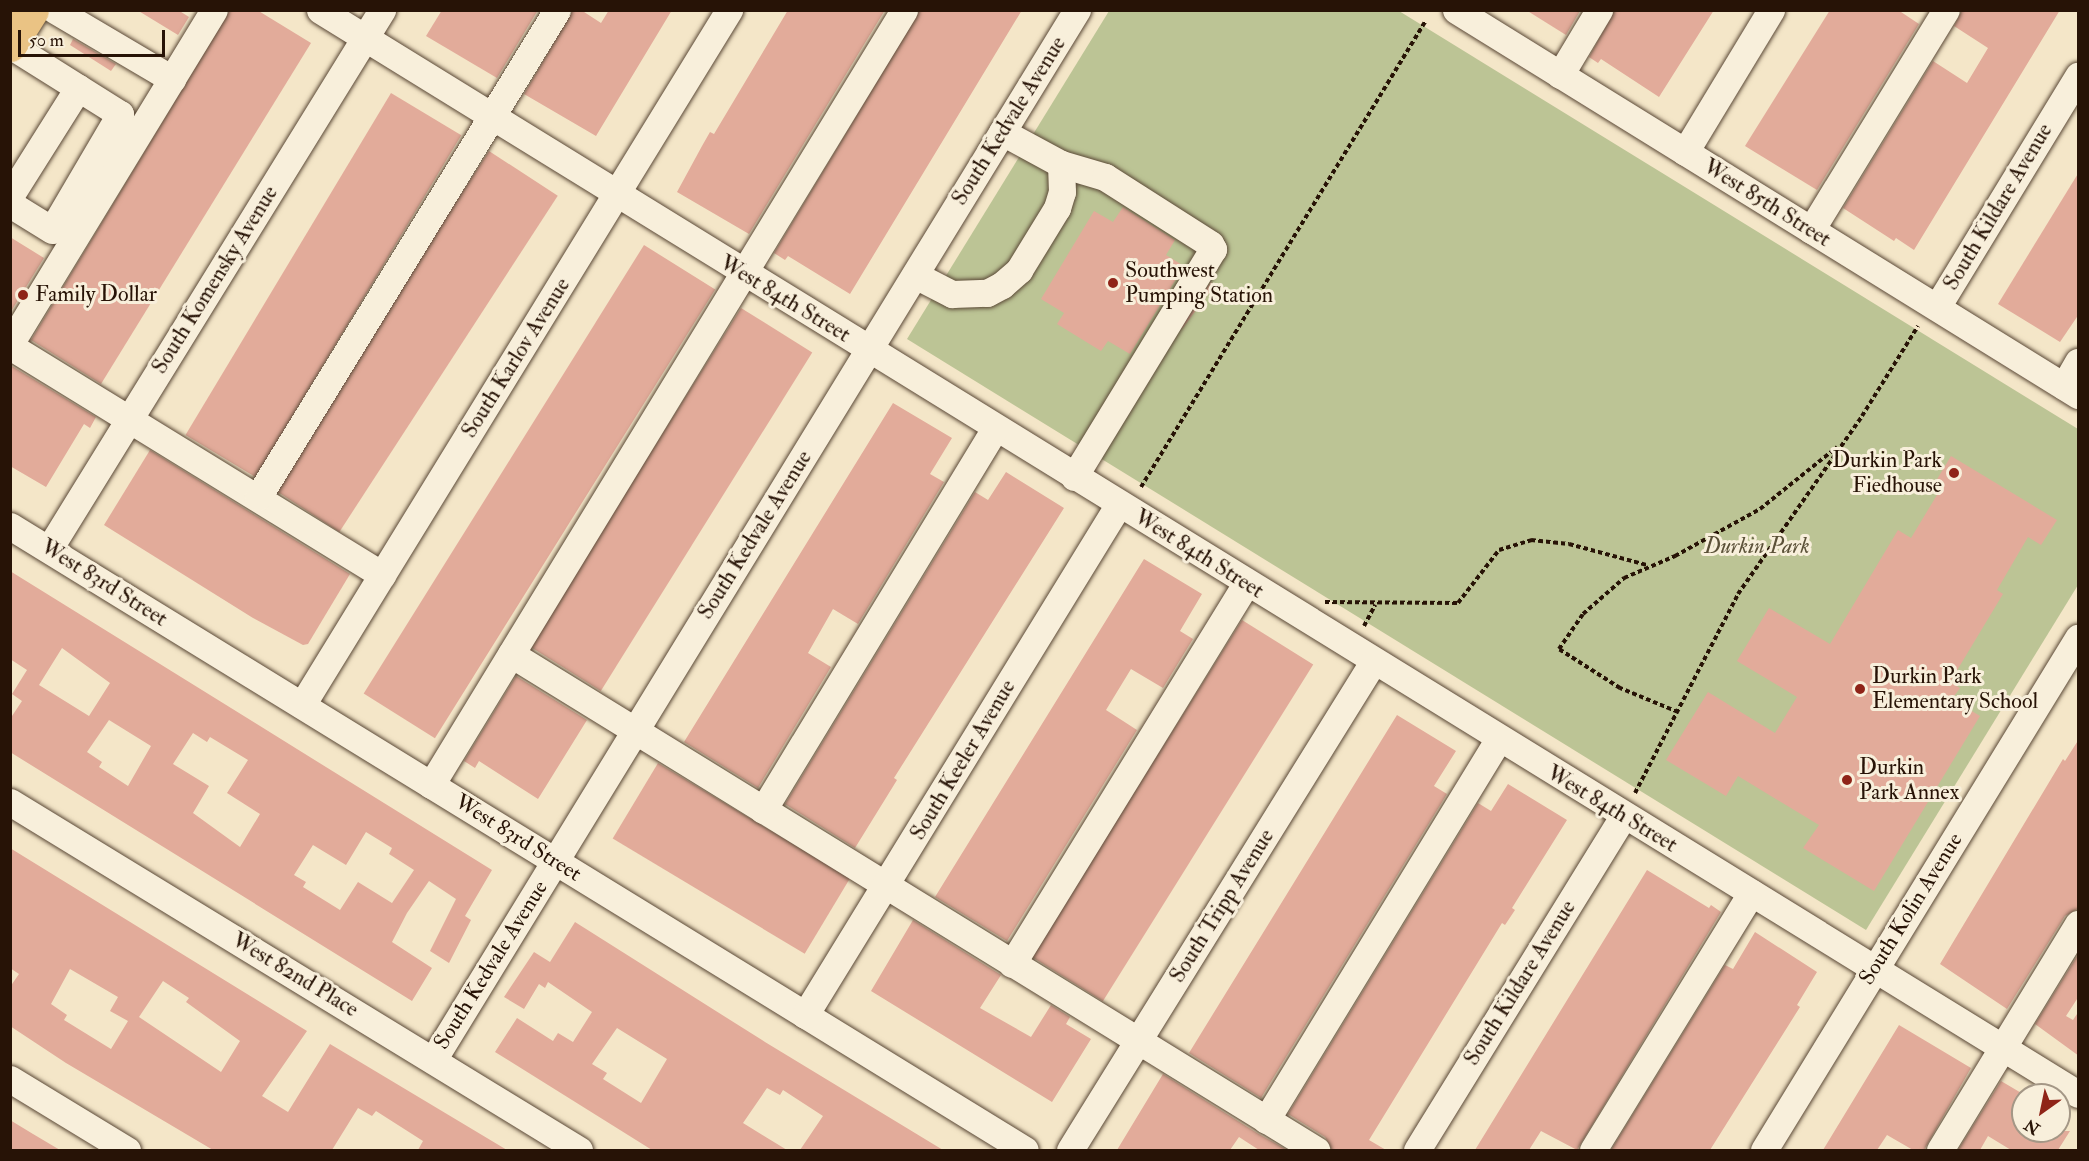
<!DOCTYPE html>
<html>
<head>
<meta charset="utf-8">
<style>
  body { margin:0 }
  #map { position:relative; width:2089px; height:1161px; overflow:hidden; background:#f4e6c8; font-family:"IM FELL Double Pica",serif }
  div>[style] { position:absolute }
  [style*='--x'] { left:calc(var(--x)*1px); top:calc(var(--y)*1px); width:calc(var(--w)*1px); rotate:calc(var(--a)*1deg) }
  .green>* { inset:0; background:#bcc495 }
  .building>* { inset:0; background:#e2ab9a; transform-origin:0 0 }
  .path>* { height:4px; margin-top:-2px; transform-origin:0; background:repeating-linear-gradient(90deg,#271306 0 4.5px,transparent 0 7.5px) }
  .roads { filter:drop-shadow(0 0 2px #5a4836) drop-shadow(0 0 2px #5a4836) }
  .minor>* { height:27px; margin:-13.5px; padding:0 13.5px; transform-origin:13.5px; border-radius:13.5px; background:#f8efdb }
  .major>* { height:33px; margin:-16.5px; padding:0 16.5px; transform-origin:16.5px; border-radius:16.5px; background:#eac384 }
  .dots>* { width:16px; height:16px; translate:-50% -50%; box-sizing:border-box; border:3px solid #f8efdb; border-radius:50% }
  span { translate:-50% -50%; white-space:nowrap; text-align:center; line-height:1.15; -webkit-text-stroke:6px #f8efdb; paint-order:stroke }
  .street-label { font-size:22px; color:#271306 }
  .poi-label { font-size:22px; color:#271306 }
  .left { translate:0 -50%; text-align:left }
  .right { translate:-100% -50%; text-align:right }
  .park-label { font-size:22px; color:#5b5138; font-style:italic }
  .frame { position:absolute; inset:0; border:12px solid #271306; pointer-events:none }
  .north { position:absolute; left:2011px; top:1083px; width:60px; height:60px; box-sizing:border-box; background:#f8efdb; border:2px solid #a49786; border-radius:50%; rotate:213deg; font-size:16px; font-weight:700; line-height:24px; text-align:center; color:#271306 }
  .north::after { content:''; display:block; margin:auto; width:21px; height:27px; background:#8f2418; clip-path:polygon(50% 0,100% 100%,50% 72%,0 100%) }
  .scale { position:absolute; left:18px; top:30px; width:147px; height:27px; box-sizing:border-box; border:3px solid #271306; border-top:0; padding-left:8px; font-size:18px; line-height:21px; white-space:nowrap; color:#271306; -webkit-text-stroke:4px #f8efdb; paint-order:stroke }
</style>
</head>
<body>
<div id="map">
  <div class="green">
    <i style="clip-path:polygon(1109px 11px,1399px 11px,2078px 429px,2078px 585px,1866px 930px,907px 339px)"></i>
  </div>
  <div class="building">
    <i style="clip-path:polygon(137px 10px,178px 10px,189px 17px,178px 35px)"></i>
    <i style="clip-path:polygon(230px 10px,257px 10px,311px 43px,101px 384px,31px 340px)"></i>
    <i style="clip-path:polygon(442px 10px,538px 10px,497px 78px,426px 36px)"></i>
    <i style="clip-path:polygon(573px 10px,581px 10px,601px 23px,609px 10px,672px 10px,596px 136px,524px 94px)"></i>
    <i style="clip-path:polygon(788px 10px,885px 10px,749px 234px,677px 192px,702px 146px,710px 132px,714px 134px)"></i>
    <i style="clip-path:polygon(920px 10px,1022px 10px,850px 294px,788px 256px,785px 260px,774px 253px)"></i>
    <i style="clip-path:polygon(1526px 10px,1580px 10px,1580px 11px,1566px 35px)"></i>
    <i style="clip-path:polygon(1615px 10px,1714px 10px,1659px 97px,1601px 59px,1598px 63px,1589px 57px)"></i>
    <i style="clip-path:polygon(1830px 10px,1898px 10px,1919px 24px,1817px 190px,1745px 146px)"></i>
    <i style="clip-path:polygon(1962px 10px,2060px 10px,1914px 250px,1896px 238px,1894px 241px,1843px 208px,1933px 61px,1967px 83px,1988px 48px,1954px 26px)"></i>
    <i style="clip-path:polygon(73px 39px,116px 64px,111px 71px,70px 45px)"></i>
    <i style="left:391px;top:93px;width:82px;height:399px;rotate:31deg"></i>
    <i style="left:489px;top:151px;width:82px;height:401px;rotate:33deg"></i>
    <i style="clip-path:polygon(2079px 172px,2079px 314px,2060px 342px,1998px 304px)"></i>
    <i style="clip-path:polygon(1123px 207px,1175px 240px,1166px 255px,1184px 266px,1130px 354px,1108px 341px,1101px 351px,1057px 324px,1064px 313px,1041px 299px,1094px 211px,1113px 222px)"></i>
    <i style="clip-path:polygon(10px 237px,44px 258px,10px 313px)"></i>
    <i style="left:644px;top:245px;width:84px;height:529px;rotate:32deg"></i>
    <i style="left:1211px;top:282px;width:5px;height:54px;rotate:37deg"></i>
    <i style="left:741px;top:308px;width:84px;height:399px;rotate:32deg"></i>
    <i style="clip-path:polygon(10px 365px,96px 417px,90px 428px,84px 424px,46px 487px,10px 466px)"></i>
    <i style="clip-path:polygon(893px 403px,952px 438px,930px 474px,944px 482px,858px 624px,833px 609px,808px 653px,831px 667px,758px 788px,684px 742px)"></i>
    <i style="clip-path:polygon(150px 450px,350px 574px,308px 644px,303px 645px,253px 618px,104px 525px)"></i>
    <i style="clip-path:polygon(1951px 456px,2057px 520px,2041px 545px,2028px 537px,1997px 590px,2003px 594px,1950px 682px,1960px 688px,1952px 699px,1980px 716px,1874px 891px,1803px 848px,1819px 825px,1738px 776px,1726px 796px,1666px 760px,1708px 692px,1775px 733px,1797px 697px,1737px 661px,1769px 608px,1830px 644px,1898px 530px,1911px 538px,1943px 485px,1936px 481px)"></i>
    <i style="clip-path:polygon(1006px 472px,1064px 508px,894px 778px,897px 780px,855px 848px,785px 804px,975px 492px,988px 500px)"></i>
    <i style="clip-path:polygon(1144px 559px,1202px 594px,1180px 631px,1193px 639px,1163px 688px,1131px 669px,1106px 710px,1137px 730px,1007px 941px,935px 897px)"></i>
    <i style="clip-path:polygon(evenodd,10px 571px,492px 870px,465px 916px,471px 920px,449px 963px,430px 951px,456px 899px,429px 881px,407px 913px,392px 942px,432px 968px,412px 1001px,10px 752px,10px 719px,22px 701px,12px 694px,27px 670px,10px 659px,10px 571px,62px 648px,110px 683px,89px 716px,39px 685px,62px 648px,10px 571px,109px 720px,151px 746px,128px 786px,99px 767px,102px 762px,87px 752px,109px 720px,10px 571px,193px 733px,207px 742px,210px 737px,248px 760px,227px 793px,260px 814px,240px 847px,193px 813px,209px 786px,173px 764px,193px 733px,10px 571px,366px 832px,392px 848px,389px 854px,414px 870px,392px 903px,358px 882px,340px 910px,303px 887px,306px 882px,294px 875px,313px 845px,346px 865px,366px 832px)"></i>
    <i style="left:1242px;top:620px;width:84px;height:397px;rotate:32deg"></i>
    <i style="clip-path:polygon(516px 676px,587px 720px,538px 799px,479px 761px,475px 768px,464px 761px)"></i>
    <i style="clip-path:polygon(1397px 715px,1456px 751px,1434px 786px,1447px 794px,1261px 1098px,1189px 1053px)"></i>
    <i style="clip-path:polygon(2079px 739px,2079px 908px,2065px 916px,2007px 1009px,1940px 964px,2063px 759px,2065px 761px)"></i>
    <i style="left:658px;top:763px;width:224px;height:88px;rotate:31deg"></i>
    <i style="clip-path:polygon(1508px 784px,1567px 820px,1512px 908px,1515px 910px,1505px 925px,1502px 923px,1369px 1140px,1386px 1150px,1332px 1150px,1325px 1137px,1288px 1114px,1478px 803px,1491px 811px)"></i>
    <i style="clip-path:polygon(evenodd,10px 848px,307px 1031px,262px 1096px,288px 1112px,330px 1044px,507px 1150px,418px 1150px,423px 1141px,376px 1111px,372px 1116px,358px 1108px,332px 1150px,213px 1150px,66px 1063px,10px 1026px,10px 987px,19px 974px,10px 968px,10px 848px,70px 969px,118px 997px,110px 1011px,128px 1021px,111px 1049px,64px 1020px,67px 1015px,51px 1004px,70px 969px,10px 848px,163px 981px,189px 998px,186px 1002px,240px 1041px,221px 1072px,139px 1017px,163px 981px)"></i>
    <i style="clip-path:polygon(1647px 870px,1709px 908px,1711px 905px,1721px 912px,1577px 1150px,1541px 1131px,1529px 1150px,1475px 1150px)"></i>
    <i style="clip-path:polygon(913px 920px,1001px 975px,980px 1008px,1031px 1037px,1051px 1005px,1070px 1017px,1066px 1024px,1091px 1039px,1052px 1102px,871px 991px)"></i>
    <i style="clip-path:polygon(evenodd,575px 922px,765px 1042px,943px 1150px,800px 1150px,823px 1116px,783px 1090px,780px 1095px,767px 1088px,743px 1123px,787px 1150px,652px 1150px,495px 1052px,517px 1018px,553px 1041px,558px 1033px,573px 1042px,592px 1012px,548px 982px,545px 988px,539px 984px,524px 1009px,504px 997px,534px 952px,550px 962px,575px 922px,617px 1028px,667px 1059px,641px 1103px,603px 1079px,607px 1073px,592px 1064px,617px 1028px)"></i>
    <i style="clip-path:polygon(1755px 932px,1817px 972px,1797px 1005px,1800px 1007px,1710px 1150px,1611px 1150px,1725px 965px,1733px 969px)"></i>
    <i style="clip-path:polygon(2079px 953px,2079px 996px,2066px 1016px,2073px 1020px,2079px 1011px,2079px 1056px,2035px 1024px)"></i>
    <i style="clip-path:polygon(1899px 1025px,1971px 1068px,1924px 1150px,1913px 1150px,1887px 1135px,1877px 1150px,1823px 1150px)"></i>
    <i style="clip-path:polygon(1163px 1074px,1257px 1133px,1287px 1150px,1259px 1150px,1239px 1137px,1230px 1150px,1117px 1150px)"></i>
    <i style="clip-path:polygon(2001px 1081px,2023px 1094px,2023px 1131px,2070px 1131px,2058px 1150px,2011px 1150px,1988px 1136px,1980px 1150px,1958px 1150px)"></i>
    <i style="clip-path:polygon(10px 1120px,33px 1134px,60px 1150px,10px 1150px)"></i>
  </div>
  <div class="path">
    <i style="--x:1141;--y:487;--w:545;--a:-58.59"></i>
    <i style="--x:1325;--y:602;--w:133;--a:0.4"></i>
    <i style="--x:1458;--y:603;--w:67;--a:-52.3"></i>
    <i style="--x:1499;--y:550;--w:34;--a:-17"></i>
    <i style="--x:1531;--y:540;--w:38;--a:6"></i>
    <i style="--x:1569;--y:544;--w:81;--a:15.1"></i>
    <i style="--x:1364;--y:626;--w:24;--a:-62"></i>
    <i style="--x:1678;--y:712;--w:63;--a:-157.5"></i>
    <i style="--x:1620;--y:688;--w:72;--a:-147.4"></i>
    <i style="--x:1559;--y:649;--w:42;--a:-55.6"></i>
    <i style="--x:1583;--y:614;--w:55;--a:-41.3"></i>
    <i style="--x:1624;--y:578;--w:56;--a:-23.3"></i>
    <i style="--x:1675;--y:556;--w:97;--a:-28.9"></i>
    <i style="--x:1760;--y:509;--w:99;--a:-38.8"></i>
    <i style="--x:1635;--y:793;--w:224;--a:-62.6"></i>
    <i style="--x:1738;--y:594;--w:217;--a:-55.1"></i>
    <i style="--x:1862;--y:416;--w:106;--a:-58.1"></i>
  </div>
  <div class="roads">
    <div class="minor">
      <i style="--x:55;--y:10;--w:136;--a:30.5"></i>
      <i style="--x:320;--y:10;--w:2065;--a:31.66"></i>
      <i style="--x:1456;--y:10;--w:732;--a:31.76"></i>
      <i style="--x:10;--y:45;--w:130;--a:32.1"></i>
      <i style="--x:120;--y:114;--w:134;--a:120.4"></i>
      <i style="--x:52;--y:230;--w:49;--a:-148.2"></i>
      <i style="--x:1560;--y:75;--w:76;--a:-59"></i>
      <i style="--x:1002;--y:132;--w:67;--a:28.5"></i>
      <i style="--x:1061;--y:164;--w:46;--a:16.5"></i>
      <i style="--x:1105;--y:177;--w:125;--a:32.5"></i>
      <i style="--x:1210;--y:244;--w:6;--a:59"></i>
      <i style="--x:1213;--y:249;--w:267;--a:121.4"></i>
      <i style="--x:1685;--y:152;--w:166;--a:-58.8"></i>
      <i style="--x:10;--y:196;--w:128;--a:-57.8"></i>
      <i style="--x:1811;--y:230;--w:258;--a:-58.5"></i>
      <i style="--x:915;--y:275;--w:42;--a:27.2"></i>
      <i style="--x:952;--y:294;--w:35;--a:-2"></i>
      <i style="--x:987;--y:293;--w:17;--a:-28"></i>
      <i style="--x:1002;--y:285;--w:23;--a:-41"></i>
      <i style="--x:1019;--y:270;--w:73;--a:-58.5"></i>
      <i style="--x:1057;--y:208;--w:17;--a:-73"></i>
      <i style="--x:1062;--y:192;--w:28;--a:-92"></i>
      <i style="--x:1937;--y:307;--w:271;--a:-58.6"></i>
      <i style="--x:10;--y:344;--w:391;--a:-58.6"></i>
      <i style="--x:10;--y:346;--w:437;--a:31.6"></i>
      <i style="--x:2064;--y:386;--w:28;--a:-60"></i>
      <i style="--x:258;--y:497;--w:571;--a:-58.45"></i>
      <i style="--x:10;--y:526;--w:1191;--a:31.58"></i>
      <i style="--x:49;--y:549;--w:634;--a:-58.29"></i>
      <i style="--x:511;--y:654;--w:946;--a:31.64"></i>
      <i style="--x:302;--y:705;--w:816;--a:-58.43"></i>
      <i style="--x:431;--y:785;--w:908;--a:-58.6"></i>
      <i style="--x:10;--y:802;--w:667;--a:31.45"></i>
      <i style="--x:763;--y:810;--w:447;--a:-58.7"></i>
      <i style="--x:1012;--y:964;--w:447;--a:-58.4"></i>
      <i style="--x:805;--y:1015;--w:600;--a:-58.43"></i>
      <i style="--x:433;--y:1060;--w:1232;--a:-58.48"></i>
      <i style="--x:10;--y:1079;--w:137;--a:31.3"></i>
      <i style="--x:1266;--y:1120;--w:447;--a:-58.6"></i>
      <i style="--x:1070;--y:1150;--w:574;--a:-58.16"></i>
      <i style="--x:1417;--y:1150;--w:392;--a:-58.3"></i>
      <i style="--x:1593;--y:1150;--w:302;--a:-58.4"></i>
      <i style="--x:1764;--y:1150;--w:601;--a:-58.48"></i>
      <i style="--x:1940;--y:1150;--w:265;--a:-58.6"></i>
    </div>
    <div class="major">
      <i style="--x:10;--y:45;--w:41;--a:-57.8"></i>
    </div>
  </div>
  <div class="dots">
    <i style="left:1113px;top:283px;background:#8f2418"></i>
    <i style="left:23px;top:295px;background:#8f2418"></i>
    <i style="left:1954px;top:473px;background:#8f2418"></i>
    <i style="left:1860px;top:689px;background:#8f2418"></i>
    <i style="left:1847px;top:780px;background:#8f2418"></i>
  </div>
  <div class="street-label">
    <span style="left:1009px;top:121px;rotate:-58deg">South Kedvale Avenue</span>
    <span style="left:1767px;top:203px;rotate:32deg">West 85th Street</span>
    <span style="left:1998px;top:207px;rotate:-59deg">South Kildare Avenue</span>
    <span style="left:215px;top:280px;rotate:-58deg">South Komensky Avenue</span>
    <span style="left:785px;top:299px;rotate:31deg">West 84th Street</span>
    <span style="left:516px;top:358px;rotate:-58deg">South Karlov Avenue</span>
    <span style="left:755px;top:535px;rotate:-58deg">South Kedvale Avenue</span>
    <span style="left:1199px;top:554px;rotate:32deg">West 84th Street</span>
    <span style="left:104px;top:583px;rotate:32deg">West 83rd Street</span>
    <span style="left:963px;top:760px;rotate:-59deg">South Keeler Avenue</span>
    <span style="left:1612px;top:809px;rotate:31deg">West 84th Street</span>
    <span style="left:518px;top:838px;rotate:32deg">West 83rd Street</span>
    <span style="left:1222px;top:906px;rotate:-58deg">South Tripp Avenue</span>
    <span style="left:1911px;top:909px;rotate:-58deg">South Kolin Avenue</span>
    <span style="left:491px;top:965px;rotate:-58deg">South Kedvale Avenue</span>
    <span style="left:295px;top:975px;rotate:31deg">West 82nd Place</span>
    <span style="left:1520px;top:983px;rotate:-58deg">South Kildare Avenue</span>
  </div>
  <div class="poi-label">
    <span class="left" style="left:1125px;top:283px">Southwest<br>Pumping Station</span>
    <span class="left" style="left:35px;top:295px">Family Dollar</span>
    <span class="right" style="left:1942px;top:473px">Durkin Park<br>Fiedhouse</span>
    <span class="left" style="left:1872px;top:689px">Durkin Park<br>Elementary School</span>
    <span class="left" style="left:1859px;top:780px">Durkin<br>Park Annex</span>
  </div>
  <div class="park-label">
    <span style="left:1757px;top:547px">Durkin Park</span>
  </div>
  <div class="frame"></div>
  <div class="north">N</div>
  <div class="scale">50 m</div>
</div>
</body>
</html>
